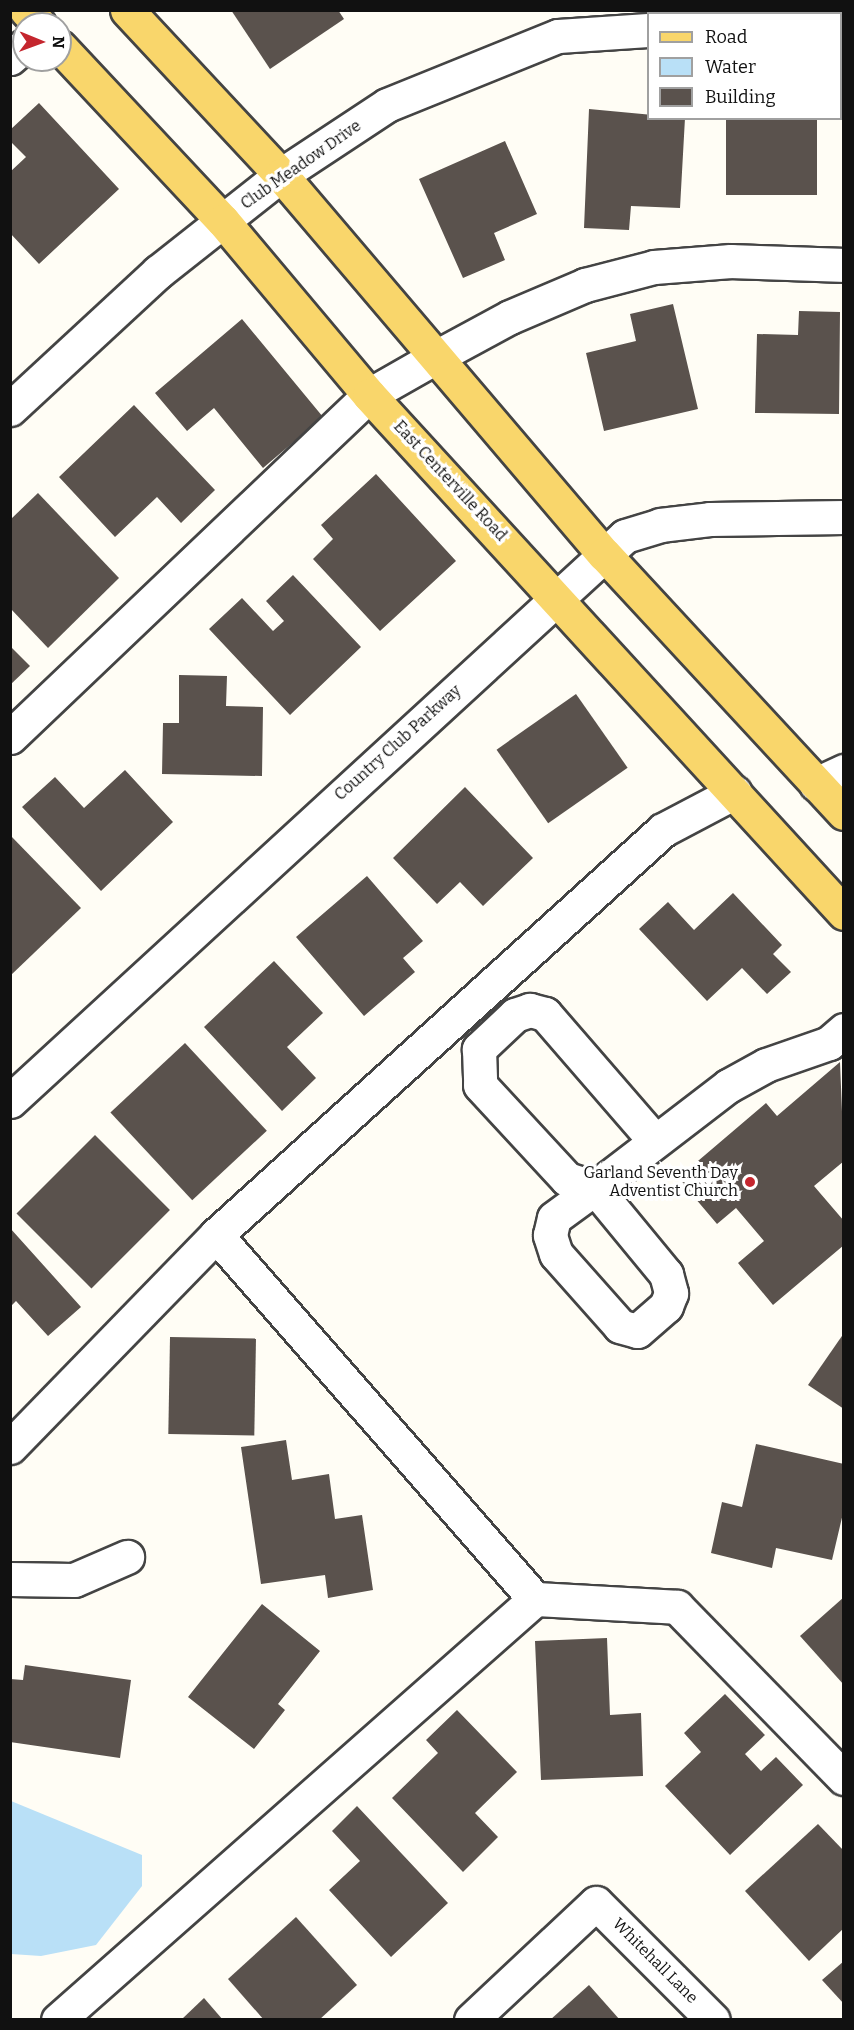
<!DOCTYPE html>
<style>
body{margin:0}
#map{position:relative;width:854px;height:2030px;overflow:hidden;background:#fffdf5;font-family:Bitter,serif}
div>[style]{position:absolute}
.water>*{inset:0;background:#b9e0f7}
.building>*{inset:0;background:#5a524d;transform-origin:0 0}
.roads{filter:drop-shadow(2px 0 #444) drop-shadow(-2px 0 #444) drop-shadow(0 2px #444) drop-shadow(0 -2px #444)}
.minor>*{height:33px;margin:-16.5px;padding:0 16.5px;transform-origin:16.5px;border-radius:16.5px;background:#fff}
.major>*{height:33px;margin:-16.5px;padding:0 16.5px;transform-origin:16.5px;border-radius:16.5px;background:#f9d66b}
.dots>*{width:16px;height:16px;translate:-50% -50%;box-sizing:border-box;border:3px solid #fff;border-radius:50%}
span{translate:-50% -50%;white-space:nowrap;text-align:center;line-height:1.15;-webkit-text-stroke:6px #fff;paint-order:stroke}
.street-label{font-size:16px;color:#111}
.poi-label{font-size:16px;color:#111}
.right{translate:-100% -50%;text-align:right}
.frame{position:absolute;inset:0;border:12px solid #111;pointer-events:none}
.legend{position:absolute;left:647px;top:12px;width:195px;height:108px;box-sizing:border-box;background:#fff;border:2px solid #a0a0a0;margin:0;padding:8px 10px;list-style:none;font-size:18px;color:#111}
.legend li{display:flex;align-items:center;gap:12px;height:30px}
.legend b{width:30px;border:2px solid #a0a0a0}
.north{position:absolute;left:12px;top:12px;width:60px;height:60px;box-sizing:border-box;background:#fff;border:2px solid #a0a0a0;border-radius:50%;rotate:91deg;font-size:16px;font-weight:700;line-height:24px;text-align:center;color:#111}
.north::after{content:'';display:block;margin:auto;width:21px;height:27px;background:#c4262e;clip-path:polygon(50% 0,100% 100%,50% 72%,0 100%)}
</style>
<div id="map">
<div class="water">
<i style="clip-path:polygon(11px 1801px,142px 1855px,142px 1886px,96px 1945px,41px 1956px,11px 1954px)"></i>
</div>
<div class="building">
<i style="clip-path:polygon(231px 10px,338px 10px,344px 19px,270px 69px)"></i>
<i style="clip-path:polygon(39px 103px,119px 189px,39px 264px,10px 233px,10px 172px,26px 157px,10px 141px,10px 130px)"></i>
<i style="clip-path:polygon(589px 109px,685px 118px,680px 208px,631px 206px,629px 230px,584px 228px)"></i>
<i style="left:726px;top:118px;width:91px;height:77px"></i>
<i style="clip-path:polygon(505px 141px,537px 214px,494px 233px,505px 260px,463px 278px,419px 179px)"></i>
<i style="clip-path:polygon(673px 304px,698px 409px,604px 431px,586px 353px,636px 341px,630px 314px)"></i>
<i style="clip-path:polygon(799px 311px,840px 312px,839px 414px,755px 413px,757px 334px,798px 335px)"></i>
<i style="clip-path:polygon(242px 319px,323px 417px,263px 468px,214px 408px,187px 431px,155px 393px)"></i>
<i style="clip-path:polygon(134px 405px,215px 490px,181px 523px,157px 497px,115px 537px,59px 477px)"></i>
<i style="clip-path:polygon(376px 474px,456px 561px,380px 631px,313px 559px,333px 539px,321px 525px)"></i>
<i style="clip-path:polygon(38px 493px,119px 578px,48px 648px,10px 608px,10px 520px)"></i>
<i style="clip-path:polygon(293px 575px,361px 647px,290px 715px,209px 629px,242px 598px,273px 631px,284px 621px,266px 601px)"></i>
<i style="clip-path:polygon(10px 646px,30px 666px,10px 685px)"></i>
<i style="clip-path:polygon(179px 675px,227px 676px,226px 706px,263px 707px,262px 776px,162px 774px,163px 723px,179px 723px)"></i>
<i style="left:576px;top:694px;width:90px;height:97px;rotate:55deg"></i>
<i style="clip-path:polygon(125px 770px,173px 822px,101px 891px,22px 807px,55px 777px,84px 808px)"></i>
<i style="clip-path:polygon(465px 787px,533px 858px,483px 906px,460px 882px,437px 904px,393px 858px)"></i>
<i style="clip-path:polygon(10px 835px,81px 908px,10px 976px)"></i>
<i style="clip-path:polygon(367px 876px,423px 941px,403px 958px,415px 972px,364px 1016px,296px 937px)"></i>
<i style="clip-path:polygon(733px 893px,782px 945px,773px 954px,791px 972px,767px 994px,742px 968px,707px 1001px,639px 929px,668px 902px,694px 930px)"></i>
<i style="clip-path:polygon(274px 961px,323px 1013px,287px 1047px,316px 1078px,282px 1111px,204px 1027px)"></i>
<i style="left:185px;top:1043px;width:120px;height:102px;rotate:47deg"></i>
<i style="clip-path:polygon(840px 1062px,844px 1161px,814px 1186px,844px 1221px,844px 1245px,773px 1305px,738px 1263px,764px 1241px,736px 1208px,717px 1224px,678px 1178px,766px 1103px,777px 1116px)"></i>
<i style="left:95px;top:1135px;width:106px;height:111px;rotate:45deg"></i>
<i style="clip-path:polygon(10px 1228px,81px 1307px,48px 1336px,16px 1301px,10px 1307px)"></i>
<i style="clip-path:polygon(844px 1333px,844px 1409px,808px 1385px)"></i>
<i style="left:170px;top:1337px;width:86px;height:97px;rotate:1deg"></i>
<i style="clip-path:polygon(286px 1440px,292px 1480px,329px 1474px,335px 1519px,362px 1515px,373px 1590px,328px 1598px,325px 1575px,261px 1584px,241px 1447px)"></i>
<i style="clip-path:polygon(756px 1444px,844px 1464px,844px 1509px,832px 1560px,776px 1548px,772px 1568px,711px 1553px,722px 1502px,742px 1507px)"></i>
<i style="clip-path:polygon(844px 1597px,844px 1685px,800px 1636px)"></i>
<i style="clip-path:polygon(262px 1604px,320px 1651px,278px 1704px,285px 1710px,254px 1749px,188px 1697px)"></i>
<i style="clip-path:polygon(607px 1638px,610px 1715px,641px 1713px,643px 1776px,541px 1780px,535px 1641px)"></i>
<i style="clip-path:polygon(25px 1665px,131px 1680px,120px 1758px,10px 1742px,10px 1679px,23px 1680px)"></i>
<i style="clip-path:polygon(725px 1694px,765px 1735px,745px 1754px,761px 1771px,776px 1757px,803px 1785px,730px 1855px,665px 1786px,701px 1752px,684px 1733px)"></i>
<i style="clip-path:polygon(457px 1710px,517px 1772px,475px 1813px,498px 1837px,463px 1872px,392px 1798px,438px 1753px,426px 1740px)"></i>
<i style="clip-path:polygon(357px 1806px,448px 1903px,391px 1957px,329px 1890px,360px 1861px,332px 1831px)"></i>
<i style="clip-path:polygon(818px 1824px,844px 1851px,844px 1928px,809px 1961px,745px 1891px)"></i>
<i style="clip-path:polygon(296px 1917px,357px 1985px,319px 2020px,264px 2020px,228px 1979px)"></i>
<i style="clip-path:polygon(844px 1961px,844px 2004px,822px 1980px)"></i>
<i style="clip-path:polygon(589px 1985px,620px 2020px,550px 2020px)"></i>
<i style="clip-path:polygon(204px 1998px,223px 2020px,181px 2020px)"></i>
</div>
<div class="roads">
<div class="minor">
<i style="left:840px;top:27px;width:4px"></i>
<i style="left:10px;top:58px;width:18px;rotate:-41deg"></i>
<i style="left:10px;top:409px;width:202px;rotate:-42.8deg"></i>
<i style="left:158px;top:272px;width:157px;rotate:-38.3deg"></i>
<i style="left:281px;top:175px;width:127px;rotate:-33.4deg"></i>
<i style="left:387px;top:105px;width:184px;rotate:-22deg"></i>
<i style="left:558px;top:36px;width:90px;rotate:-3.8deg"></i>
<i style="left:10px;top:737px;width:496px;rotate:-43.6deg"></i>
<i style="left:369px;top:395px;width:77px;rotate:-29.6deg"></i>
<i style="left:436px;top:357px;width:84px;rotate:-28.4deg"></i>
<i style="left:510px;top:317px;width:82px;rotate:-23.1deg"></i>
<i style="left:585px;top:285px;width:71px;rotate:-14.6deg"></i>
<i style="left:654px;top:267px;width:77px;rotate:-4.5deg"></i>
<i style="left:731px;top:261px;width:113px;rotate:2deg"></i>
<i style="left:816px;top:784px;width:31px;rotate:-25deg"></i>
<i style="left:10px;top:1101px;width:835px;rotate:-42.57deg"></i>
<i style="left:625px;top:536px;width:37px;rotate:-17deg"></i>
<i style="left:660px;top:525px;width:50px;rotate:-6.8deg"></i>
<i style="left:710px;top:519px;width:134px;rotate:-0.9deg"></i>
<i style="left:655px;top:1141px;width:168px;rotate:-130.9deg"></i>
<i style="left:545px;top:1014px;width:16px;rotate:-165deg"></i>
<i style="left:530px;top:1010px;width:16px;rotate:162deg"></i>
<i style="left:515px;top:1015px;width:50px;rotate:136.6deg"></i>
<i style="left:479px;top:1049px;width:36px;rotate:88deg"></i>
<i style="left:480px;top:1085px;width:128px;rotate:47.2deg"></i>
<i style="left:567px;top:1179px;width:29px;rotate:18deg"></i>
<i style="left:595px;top:1188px;width:112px;rotate:50.5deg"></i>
<i style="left:666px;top:1274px;width:20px;rotate:75deg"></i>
<i style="left:671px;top:1293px;width:14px;rotate:111deg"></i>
<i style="left:666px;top:1306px;width:38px;rotate:139deg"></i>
<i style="left:637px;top:1331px;width:18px;rotate:-164deg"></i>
<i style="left:620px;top:1326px;width:96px;rotate:-131.6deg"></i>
<i style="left:556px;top:1254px;width:20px;rotate:-108deg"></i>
<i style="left:550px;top:1235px;width:17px;rotate:-77deg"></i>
<i style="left:554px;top:1218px;width:51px;rotate:-36.2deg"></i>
<i style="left:595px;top:1188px;width:168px;rotate:-37.5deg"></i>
<i style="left:728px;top:1086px;width:43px;rotate:-28.9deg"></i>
<i style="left:766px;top:1065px;width:67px;rotate:-19.2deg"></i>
<i style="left:829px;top:1043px;width:20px;rotate:-41deg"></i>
<i style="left:216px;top:1235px;width:484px;rotate:48.8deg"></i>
<i style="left:10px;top:1447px;width:296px;rotate:-45.8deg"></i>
<i style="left:216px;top:1235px;width:603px;rotate:-42.18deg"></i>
<i style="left:663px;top:830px;width:81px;rotate:-27.8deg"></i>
<i style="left:10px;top:1579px;width:64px;rotate:0.9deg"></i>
<i style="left:74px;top:1580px;width:58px;rotate:-23.5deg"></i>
<i style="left:58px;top:2020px;width:636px;rotate:-41.43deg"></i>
<i style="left:535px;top:1599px;width:142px;rotate:3.2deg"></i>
<i style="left:677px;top:1607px;width:239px;rotate:45.7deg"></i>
<i style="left:471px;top:2020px;width:171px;rotate:-43.1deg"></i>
<i style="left:596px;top:1903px;width:165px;rotate:45deg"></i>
</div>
<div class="major">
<i style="left:26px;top:10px;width:19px;rotate:47deg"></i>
<i style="left:127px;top:10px;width:226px;rotate:47deg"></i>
<i style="left:281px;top:175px;width:498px;rotate:49.6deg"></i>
<i style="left:604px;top:554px;width:353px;rotate:47.2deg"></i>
<i style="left:60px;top:47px;width:238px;rotate:46.9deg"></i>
<i style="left:223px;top:221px;width:227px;rotate:50deg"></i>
<i style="left:369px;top:395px;width:703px;rotate:47.48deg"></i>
</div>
</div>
<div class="dots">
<i style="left:750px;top:1182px;background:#c4262e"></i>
</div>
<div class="street-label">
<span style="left:301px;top:165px;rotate:-35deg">Club Meadow Drive</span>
<span style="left:450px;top:481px;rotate:47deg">East Centerville Road</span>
<span style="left:398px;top:743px;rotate:-42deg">Country Club Parkway</span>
<span style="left:655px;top:1961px;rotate:45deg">Whitehall Lane</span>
</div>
<div class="poi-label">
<span class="right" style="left:738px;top:1182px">Garland Seventh Day<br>Adventist Church</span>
</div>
<div class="frame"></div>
<ul class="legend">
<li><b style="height:8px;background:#f9d66b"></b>Road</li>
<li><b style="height:16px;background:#b9e0f7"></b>Water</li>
<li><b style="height:16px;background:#5a524d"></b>Building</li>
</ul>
<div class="north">N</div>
</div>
